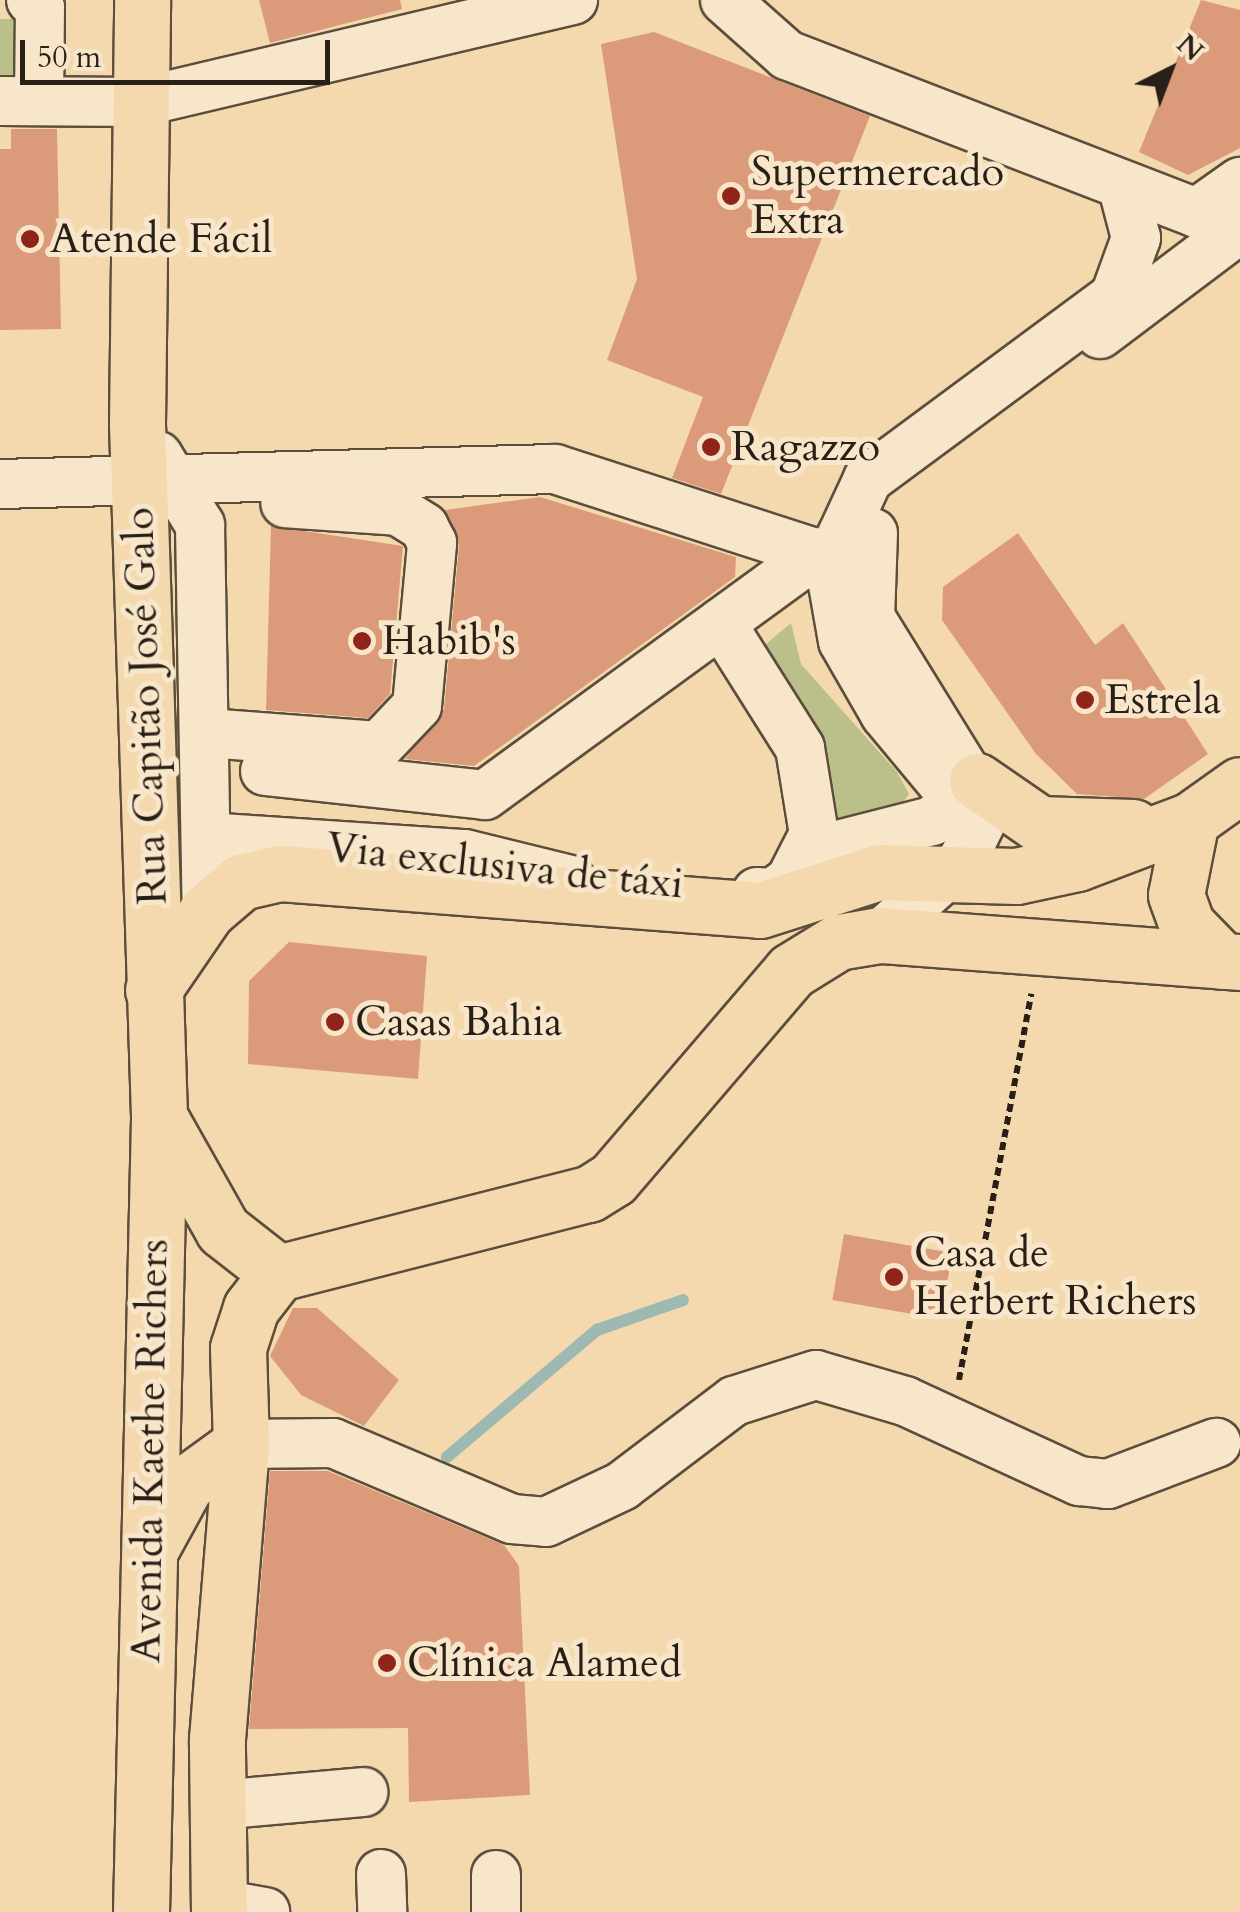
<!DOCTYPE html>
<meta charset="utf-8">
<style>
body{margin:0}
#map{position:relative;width:1240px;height:1912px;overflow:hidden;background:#f4d9ae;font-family:Cardo,serif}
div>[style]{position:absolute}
.green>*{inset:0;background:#bbbf8a;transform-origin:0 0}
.stream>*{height:12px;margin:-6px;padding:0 6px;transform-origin:6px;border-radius:6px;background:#9eb9b2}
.building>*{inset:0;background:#db9b7a;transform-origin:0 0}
.path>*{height:6px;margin-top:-3px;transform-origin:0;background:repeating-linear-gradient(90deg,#281f16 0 8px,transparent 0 13px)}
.roads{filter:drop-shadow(2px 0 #5b4e3c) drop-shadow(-2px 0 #5b4e3c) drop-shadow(0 2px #5b4e3c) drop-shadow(0 -2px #5b4e3c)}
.minor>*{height:48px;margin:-24px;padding:0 24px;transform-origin:24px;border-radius:24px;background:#f8e6ca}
.major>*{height:55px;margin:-27.5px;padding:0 27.5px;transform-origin:27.5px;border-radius:27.5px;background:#f4d9ae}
.dots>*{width:28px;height:28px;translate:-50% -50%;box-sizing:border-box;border:5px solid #f8e6ca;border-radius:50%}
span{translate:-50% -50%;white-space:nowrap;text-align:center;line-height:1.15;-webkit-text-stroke:10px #f8e6ca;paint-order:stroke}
.poi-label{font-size:42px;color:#281f16}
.left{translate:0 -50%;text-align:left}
.street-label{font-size:42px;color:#281f16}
.north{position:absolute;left:1120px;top:20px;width:100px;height:100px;-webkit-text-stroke:8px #f8e6ca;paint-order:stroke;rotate:42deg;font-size:28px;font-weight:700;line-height:40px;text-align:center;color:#281f16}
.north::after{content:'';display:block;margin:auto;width:35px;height:45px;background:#281f16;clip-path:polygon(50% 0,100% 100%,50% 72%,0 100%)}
.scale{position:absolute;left:20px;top:40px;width:310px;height:45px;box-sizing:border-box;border:5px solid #281f16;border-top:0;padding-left:12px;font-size:30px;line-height:35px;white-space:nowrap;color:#281f16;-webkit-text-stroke:8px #f8e6ca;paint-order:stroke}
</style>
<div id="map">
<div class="green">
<i style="left:0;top:19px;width:53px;height:107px"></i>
<i style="clip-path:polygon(791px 623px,801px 664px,897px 772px,909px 794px,898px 809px,828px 824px,759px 650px)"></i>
</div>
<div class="stream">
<i style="left:447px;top:1457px;width:197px;rotate:-40.3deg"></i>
<i style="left:597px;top:1330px;width:91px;rotate:-19.2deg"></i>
</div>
<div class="building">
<i style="clip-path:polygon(259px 0,400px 0,402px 9px,270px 43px)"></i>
<i style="clip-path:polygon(1201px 0,1240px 10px,1240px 148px,1188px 175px,1139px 152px)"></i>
<i style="clip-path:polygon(654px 32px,870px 116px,721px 494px,672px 478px,703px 397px,607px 360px,637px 279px,601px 44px)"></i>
<i style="clip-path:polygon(11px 129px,57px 129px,61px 329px,0 330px,0 149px,11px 149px)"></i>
<i style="clip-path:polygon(540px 497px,736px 557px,735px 577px,474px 766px,405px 759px,444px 709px,459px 546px,445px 510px)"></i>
<i style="clip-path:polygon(271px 526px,403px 546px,390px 694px,368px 718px,266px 710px)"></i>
<i style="clip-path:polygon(1018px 533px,1095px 645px,1123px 623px,1208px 754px,1144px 799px,1077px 794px,1036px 754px,942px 620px,943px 587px)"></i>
<i style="clip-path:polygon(289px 942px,427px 956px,418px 1079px,248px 1064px,249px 981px)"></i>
<i style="left:844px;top:1234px;width:110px;height:67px;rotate:10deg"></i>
<i style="clip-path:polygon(293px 1308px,317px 1308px,399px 1380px,364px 1426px,301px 1395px,270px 1356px)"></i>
<i style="clip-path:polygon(270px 1471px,328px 1471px,504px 1545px,519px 1566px,530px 1795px,409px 1802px,408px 1728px,249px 1729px)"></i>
</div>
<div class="path">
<i style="left:959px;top:1380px;width:393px;rotate:-79.4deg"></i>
</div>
<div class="roads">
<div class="minor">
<i style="left:31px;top:0;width:11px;rotate:38deg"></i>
<i style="left:40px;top:7px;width:94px;rotate:90.6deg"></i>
<i style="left:725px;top:0;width:83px;rotate:41.6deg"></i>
<i style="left:787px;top:55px;width:486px;rotate:21.1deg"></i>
<i style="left:0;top:101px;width:141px;rotate:0.4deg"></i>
<i style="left:141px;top:102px;width:444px;rotate:-13.3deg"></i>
<i style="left:1196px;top:213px;width:54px;rotate:-35.2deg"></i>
<i style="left:1100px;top:334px;width:173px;rotate:-37deg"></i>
<i style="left:158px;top:456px;width:81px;rotate:58.7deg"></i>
<i style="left:200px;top:525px;width:386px;rotate:89deg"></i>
<i style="left:0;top:484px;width:555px;rotate:-1.55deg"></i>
<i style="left:555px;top:469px;width:295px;rotate:17.9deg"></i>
<i style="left:873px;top:533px;width:84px;rotate:92deg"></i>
<i style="left:870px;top:617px;width:225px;rotate:58.3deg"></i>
<i style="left:988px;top:808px;width:59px;rotate:116.1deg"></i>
<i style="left:962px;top:861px;width:110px;rotate:137.9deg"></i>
<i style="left:721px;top:623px;width:148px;rotate:57.7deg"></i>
<i style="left:800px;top:748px;width:87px;rotate:80.8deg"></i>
<i style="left:814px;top:834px;width:51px;rotate:117.1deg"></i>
<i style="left:207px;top:733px;width:172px;rotate:4.3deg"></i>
<i style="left:379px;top:746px;width:55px;rotate:-46.5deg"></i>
<i style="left:417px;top:706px;width:164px;rotate:-84.7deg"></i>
<i style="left:432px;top:543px;width:18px;rotate:-117deg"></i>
<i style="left:424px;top:527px;width:31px;rotate:-148deg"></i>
<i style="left:398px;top:511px;width:113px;rotate:-176deg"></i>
<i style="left:265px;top:771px;width:221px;rotate:6.2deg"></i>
<i style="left:485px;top:795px;width:412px;rotate:-36.1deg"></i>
<i style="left:206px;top:837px;width:260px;rotate:3.8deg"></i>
<i style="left:465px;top:854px;width:109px;rotate:13.8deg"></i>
<i style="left:757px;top:892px;width:16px;rotate:4deg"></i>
<i style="left:773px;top:893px;width:81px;rotate:-36.4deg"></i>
<i style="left:838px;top:845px;width:97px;rotate:-14.3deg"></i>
<i style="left:932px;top:821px;width:22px;rotate:-39deg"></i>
<i style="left:949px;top:807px;width:17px;rotate:-93deg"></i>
<i style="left:948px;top:790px;width:99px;rotate:-129.7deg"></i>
<i style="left:885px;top:714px;width:84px;rotate:-119.9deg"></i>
<i style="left:843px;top:641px;width:58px;rotate:-100deg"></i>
<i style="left:833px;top:584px;width:50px;rotate:-79.6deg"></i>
<i style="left:842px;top:535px;width:62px;rotate:-65.1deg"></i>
<i style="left:868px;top:479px;width:307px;rotate:-36.5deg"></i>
<i style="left:1115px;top:296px;width:62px;rotate:-70.1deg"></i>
<i style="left:1136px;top:238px;width:52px;rotate:-104.6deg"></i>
<i style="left:241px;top:1444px;width:92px;rotate:-0.6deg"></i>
<i style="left:333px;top:1443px;width:194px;rotate:23deg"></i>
<i style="left:512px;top:1519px;width:34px;rotate:5deg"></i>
<i style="left:546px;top:1522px;width:84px;rotate:-25.3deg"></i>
<i style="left:622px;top:1486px;width:141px;rotate:-37.2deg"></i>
<i style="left:734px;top:1401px;width:86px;rotate:-17.6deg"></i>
<i style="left:816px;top:1375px;width:93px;rotate:16.3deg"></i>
<i style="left:905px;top:1401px;width:192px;rotate:24.7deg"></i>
<i style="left:1079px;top:1481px;width:29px;rotate:6deg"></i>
<i style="left:1108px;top:1484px;width:116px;rotate:-20.8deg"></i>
<i style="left:218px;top:1805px;width:146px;rotate:-5.1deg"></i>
<i style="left:381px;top:1874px;width:38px;rotate:88deg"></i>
<i style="left:496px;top:1875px;width:37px;rotate:90deg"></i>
<i style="left:219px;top:1904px;width:47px;rotate:9.9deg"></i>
</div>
<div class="major">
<i style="left:977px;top:781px;width:75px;rotate:34.7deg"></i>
<i style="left:1039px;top:824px;width:94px;rotate:1.8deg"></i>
<i style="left:1191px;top:820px;width:76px;rotate:101.3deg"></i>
<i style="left:1176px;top:895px;width:32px;rotate:70deg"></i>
<i style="left:1187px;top:925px;width:50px;rotate:45.8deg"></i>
<i style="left:153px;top:990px;width:96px;rotate:-55.6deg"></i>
<i style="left:207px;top:911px;width:45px;rotate:-40.5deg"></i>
<i style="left:241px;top:882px;width:40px;rotate:-13deg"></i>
<i style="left:280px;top:873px;width:481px;rotate:4.4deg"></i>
<i style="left:760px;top:910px;width:126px;rotate:-17.6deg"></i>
<i style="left:880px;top:872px;width:136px;rotate:1.7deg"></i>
<i style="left:1016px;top:876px;width:62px;rotate:-12deg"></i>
<i style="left:1077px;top:863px;width:122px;rotate:-20.7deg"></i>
<i style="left:1191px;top:820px;width:60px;rotate:-35.5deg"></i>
<i style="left:161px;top:1120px;width:126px;rotate:60.6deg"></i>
<i style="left:223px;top:1230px;width:70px;rotate:38deg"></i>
<i style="left:151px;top:1548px;width:73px;rotate:-61.3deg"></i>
<i style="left:186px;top:1484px;width:68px;rotate:-36deg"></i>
<i style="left:141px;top:1912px;width:796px;rotate:-88.7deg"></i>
<i style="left:159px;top:1116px;width:693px;rotate:-91.82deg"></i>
<i style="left:137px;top:423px;width:423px;rotate:-89.3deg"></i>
<i style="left:219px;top:1912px;width:173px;rotate:-90.7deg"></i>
<i style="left:217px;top:1739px;width:296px;rotate:-85.3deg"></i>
<i style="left:241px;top:1444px;width:96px;rotate:-91.8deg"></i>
<i style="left:238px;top:1348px;width:42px;rotate:-72deg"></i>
<i style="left:251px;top:1308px;width:44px;rotate:-52.4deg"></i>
<i style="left:278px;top:1273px;width:321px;rotate:-14.3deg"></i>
<i style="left:589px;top:1194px;width:28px;rotate:-32deg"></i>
<i style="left:613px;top:1179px;width:274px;rotate:-49.4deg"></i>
<i style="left:791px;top:971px;width:55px;rotate:-31.7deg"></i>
<i style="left:838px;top:942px;width:43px;rotate:-9.5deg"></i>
<i style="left:880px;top:935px;width:361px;rotate:4.3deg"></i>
</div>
</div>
<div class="dots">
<i style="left:731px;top:196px;background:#8f2418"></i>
<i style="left:30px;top:239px;background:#8f2418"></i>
<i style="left:711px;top:447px;background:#8f2418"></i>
<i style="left:362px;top:641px;background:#8f2418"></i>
<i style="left:1085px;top:700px;background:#8f2418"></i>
<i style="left:335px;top:1022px;background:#8f2418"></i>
<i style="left:894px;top:1277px;background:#8f2418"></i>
<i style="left:387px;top:1663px;background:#8f2418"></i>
</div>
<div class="poi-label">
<span class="left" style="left:751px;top:196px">Supermercado<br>Extra</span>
<span class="left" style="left:50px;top:239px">Atende Fácil</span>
<span class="left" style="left:731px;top:447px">Ragazzo</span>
<span class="left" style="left:382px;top:641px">Habib's</span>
<span class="left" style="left:1105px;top:700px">Estrela</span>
<span class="left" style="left:355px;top:1022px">Casas Bahia</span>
<span class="left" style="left:914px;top:1277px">Casa de<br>Herbert Richers</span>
<span class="left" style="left:407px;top:1663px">Clínica Alamed</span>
</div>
<div class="street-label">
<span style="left:146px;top:706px;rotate:-92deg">Rua Capitão José Galo</span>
<span style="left:505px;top:866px;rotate:6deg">Via exclusiva de táxi</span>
<span style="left:150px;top:1451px;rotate:-89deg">Avenida Kaethe Richers</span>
</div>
<div class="north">N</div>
<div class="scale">50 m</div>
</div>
